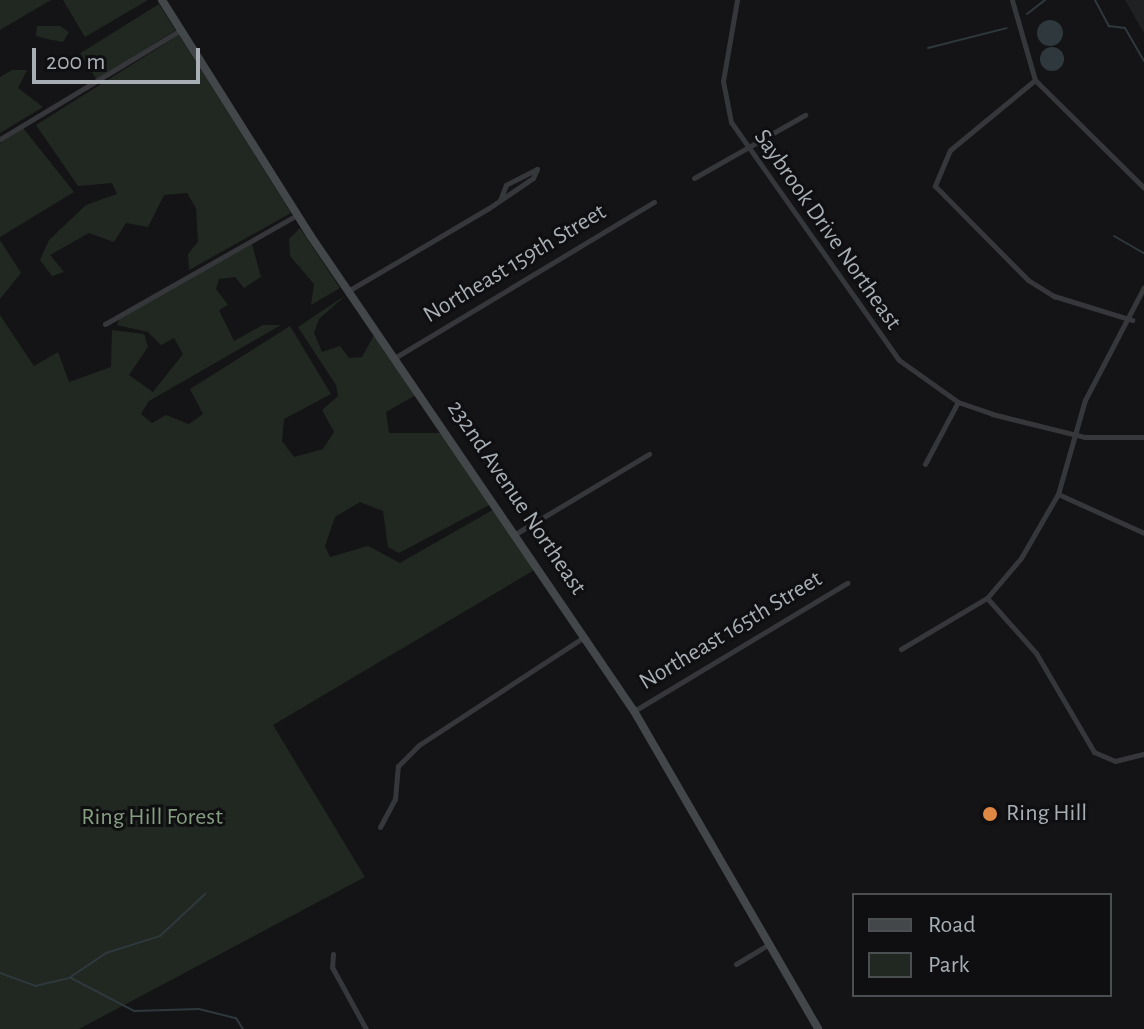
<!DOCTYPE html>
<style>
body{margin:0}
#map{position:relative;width:1144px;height:1029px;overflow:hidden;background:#141416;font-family:"Alegreya Sans",sans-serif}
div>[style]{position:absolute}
.built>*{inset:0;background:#202123}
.green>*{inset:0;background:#212821;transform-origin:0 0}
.water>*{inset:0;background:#2f393d}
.round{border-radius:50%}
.stream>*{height:2px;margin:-1px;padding:0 1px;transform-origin:1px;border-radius:1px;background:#2f393d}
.street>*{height:5px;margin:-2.5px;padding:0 2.5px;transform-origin:2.5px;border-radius:2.5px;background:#36373a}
.secondary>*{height:8px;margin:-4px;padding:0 4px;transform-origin:4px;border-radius:4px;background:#44474a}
.dots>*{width:22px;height:22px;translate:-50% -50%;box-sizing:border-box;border:4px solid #0f0f11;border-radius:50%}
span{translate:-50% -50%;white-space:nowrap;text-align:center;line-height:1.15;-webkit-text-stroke:6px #0f0f11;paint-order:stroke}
.street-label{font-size:24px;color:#a7aeb4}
.poi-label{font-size:24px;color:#a7aeb4}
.left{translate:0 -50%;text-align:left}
.park-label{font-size:24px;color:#859e80}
.legend{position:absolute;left:852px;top:893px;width:260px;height:104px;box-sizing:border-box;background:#0f0f11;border:2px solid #4c4f52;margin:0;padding:10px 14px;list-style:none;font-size:24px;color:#a7aeb4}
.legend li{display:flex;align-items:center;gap:16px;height:40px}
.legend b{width:40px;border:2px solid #4c4f52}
.scale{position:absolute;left:32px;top:48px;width:168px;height:36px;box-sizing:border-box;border:4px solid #a7aeb4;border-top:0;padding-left:10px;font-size:24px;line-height:28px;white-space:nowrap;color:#a7aeb4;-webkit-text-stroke:6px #0f0f11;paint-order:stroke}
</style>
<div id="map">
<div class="built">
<i style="clip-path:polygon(1125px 0,1144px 0,1144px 33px)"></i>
</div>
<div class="green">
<i style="clip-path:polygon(0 0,51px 0,0 30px)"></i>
<i style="clip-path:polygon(63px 0,148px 0,85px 37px)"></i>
<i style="left:159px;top:4px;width:31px;height:93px;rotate:58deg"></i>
<i style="clip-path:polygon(37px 26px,60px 26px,69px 32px,63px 42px,47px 39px,36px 36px)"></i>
<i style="clip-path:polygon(179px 35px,291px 213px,189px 270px,188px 254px,198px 242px,196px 208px,187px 193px,164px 195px,148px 227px,126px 223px,114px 242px,89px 233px,50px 255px,64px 272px,52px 276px,40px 260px,49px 240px,86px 205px,117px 194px,112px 183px,78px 186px,36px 125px)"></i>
<i style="clip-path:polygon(12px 70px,27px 70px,18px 88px,43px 107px,0 133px,0 77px)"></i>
<i style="clip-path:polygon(23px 128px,74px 192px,0 237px,0 143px)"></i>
<i style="clip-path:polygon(300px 228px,340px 288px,311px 305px,314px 284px,290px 256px,289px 239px)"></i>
<i style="clip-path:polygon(0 240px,21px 273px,0 299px)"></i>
<i style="clip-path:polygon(252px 244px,261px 277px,244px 288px,235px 277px,219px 279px,216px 289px,228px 305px,219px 310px,234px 341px,263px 325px,281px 325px,149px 401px,141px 414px,152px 423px,166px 415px,189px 424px,203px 414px,190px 389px,290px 326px,331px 394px,284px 419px,282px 441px,294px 457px,323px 449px,334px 432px,322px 410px,338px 396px,336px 385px,298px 327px,346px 295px,319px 319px,314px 333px,322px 352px,340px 346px,349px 358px,362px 357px,374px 335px,416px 395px,386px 412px,389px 433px,443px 433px,493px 503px,399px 553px,388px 547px,383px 511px,360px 502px,335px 517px,325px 546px,330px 557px,368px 546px,400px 563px,496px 508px,536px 569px,273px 725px,365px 877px,79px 1029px,0 1029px,0 315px,34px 366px,58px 352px,69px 382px,111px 367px,112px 330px,144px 334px,148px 347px,129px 375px,153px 392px,183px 354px,174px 338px,161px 345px,148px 332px,117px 325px,120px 318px)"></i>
</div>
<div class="water">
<i class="round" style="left:1037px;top:20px;width:26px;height:26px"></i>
<i class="round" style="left:1040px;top:47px;width:24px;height:24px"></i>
</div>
<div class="stream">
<i style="left:1095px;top:0;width:30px;rotate:62deg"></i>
<i style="left:1109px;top:26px;width:16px;rotate:7deg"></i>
<i style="left:1125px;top:28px;width:38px;rotate:60deg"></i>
<i style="left:1027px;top:14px;width:23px;rotate:-38deg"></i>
<i style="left:928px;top:48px;width:81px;rotate:-14.2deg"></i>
<i style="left:1114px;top:236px;width:34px;rotate:30deg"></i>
<i style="left:0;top:973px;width:37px;rotate:20deg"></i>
<i style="left:35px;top:986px;width:35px;rotate:-13deg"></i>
<i style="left:69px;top:978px;width:45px;rotate:-34deg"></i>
<i style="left:106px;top:953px;width:57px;rotate:-17.5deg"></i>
<i style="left:160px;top:936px;width:62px;rotate:-43deg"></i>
<i style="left:71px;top:978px;width:71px;rotate:27.6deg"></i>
<i style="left:134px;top:1011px;width:65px;rotate:-1.8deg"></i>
<i style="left:199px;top:1009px;width:38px;rotate:14deg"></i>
<i style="left:236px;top:1018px;width:13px;rotate:58deg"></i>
</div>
<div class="street">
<i style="left:737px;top:0;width:82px;rotate:99.8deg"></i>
<i style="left:723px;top:81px;width:42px;rotate:79deg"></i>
<i style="left:731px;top:122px;width:291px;rotate:54.8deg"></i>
<i style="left:899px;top:360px;width:72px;rotate:35.4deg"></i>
<i style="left:958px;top:402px;width:36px;rotate:19deg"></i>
<i style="left:992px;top:414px;width:96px;rotate:13.9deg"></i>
<i style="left:1085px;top:437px;width:59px"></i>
<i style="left:1012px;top:0;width:83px;rotate:74deg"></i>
<i style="left:1035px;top:80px;width:153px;rotate:44.7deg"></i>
<i style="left:1035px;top:80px;width:110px;rotate:140.5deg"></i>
<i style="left:950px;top:150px;width:39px;rotate:113deg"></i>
<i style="left:935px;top:186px;width:132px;rotate:45.3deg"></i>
<i style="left:1028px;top:280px;width:31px;rotate:32deg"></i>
<i style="left:1054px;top:296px;width:82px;rotate:17.1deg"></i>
<i style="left:0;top:139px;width:211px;rotate:-31.1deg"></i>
<i style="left:694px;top:178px;width:128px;rotate:-29.6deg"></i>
<i style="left:348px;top:291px;width:164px;rotate:-30.5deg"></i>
<i style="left:489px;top:208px;width:53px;rotate:-34.3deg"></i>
<i style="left:533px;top:178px;width:10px;rotate:-66deg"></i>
<i style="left:537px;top:169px;width:35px;rotate:153deg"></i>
<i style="left:506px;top:185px;width:16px;rotate:112deg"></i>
<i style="left:105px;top:324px;width:221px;rotate:-29.6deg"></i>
<i style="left:396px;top:357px;width:301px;rotate:-31deg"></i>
<i style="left:925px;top:464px;width:70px;rotate:-62deg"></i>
<i style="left:1058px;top:494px;width:94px;rotate:24.4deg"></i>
<i style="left:517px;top:533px;width:154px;rotate:-30.9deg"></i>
<i style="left:987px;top:598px;width:74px;rotate:48.3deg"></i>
<i style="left:1036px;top:653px;width:115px;rotate:59.6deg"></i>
<i style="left:1094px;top:752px;width:23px;rotate:23deg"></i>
<i style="left:1115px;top:761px;width:30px;rotate:-14deg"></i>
<i style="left:901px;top:649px;width:100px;rotate:-30.7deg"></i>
<i style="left:987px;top:598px;width:52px;rotate:-49.6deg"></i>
<i style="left:1021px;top:558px;width:74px;rotate:-60deg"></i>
<i style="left:1058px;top:494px;width:98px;rotate:-74deg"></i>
<i style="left:1085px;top:400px;width:127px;rotate:-62.4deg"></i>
<i style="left:634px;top:711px;width:249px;rotate:-31deg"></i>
<i style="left:380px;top:827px;width:32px;rotate:-62deg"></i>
<i style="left:395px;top:799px;width:33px;rotate:-85deg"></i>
<i style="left:398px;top:766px;width:30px;rotate:-45deg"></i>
<i style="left:419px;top:745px;width:197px;rotate:-33.2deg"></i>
<i style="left:333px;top:954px;width:13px;rotate:94deg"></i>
<i style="left:332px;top:967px;width:71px;rotate:61.3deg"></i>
<i style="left:736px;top:964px;width:39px;rotate:-31deg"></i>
</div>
<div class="secondary">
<i style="left:162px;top:0;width:278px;rotate:57.8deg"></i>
<i style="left:310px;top:235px;width:576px;rotate:55.76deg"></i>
<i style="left:634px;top:711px;width:367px;rotate:59.9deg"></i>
</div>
<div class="dots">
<i style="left:990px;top:814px;background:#df8843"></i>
</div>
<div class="street-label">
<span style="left:827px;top:230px;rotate:55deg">Saybrook Drive Northeast</span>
<span style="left:515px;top:264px;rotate:-31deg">Northeast 159th Street</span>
<span style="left:516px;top:498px;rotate:56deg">232nd Avenue Northeast</span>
<span style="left:731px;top:631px;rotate:-31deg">Northeast 165th Street</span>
</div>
<div class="poi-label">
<span class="left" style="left:1006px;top:814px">Ring Hill</span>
</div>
<div class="park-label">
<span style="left:152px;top:818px">Ring Hill Forest</span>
</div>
<ul class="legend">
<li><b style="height:10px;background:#44474a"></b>Road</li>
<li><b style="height:22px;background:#212821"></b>Park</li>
</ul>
<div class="scale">200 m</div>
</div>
